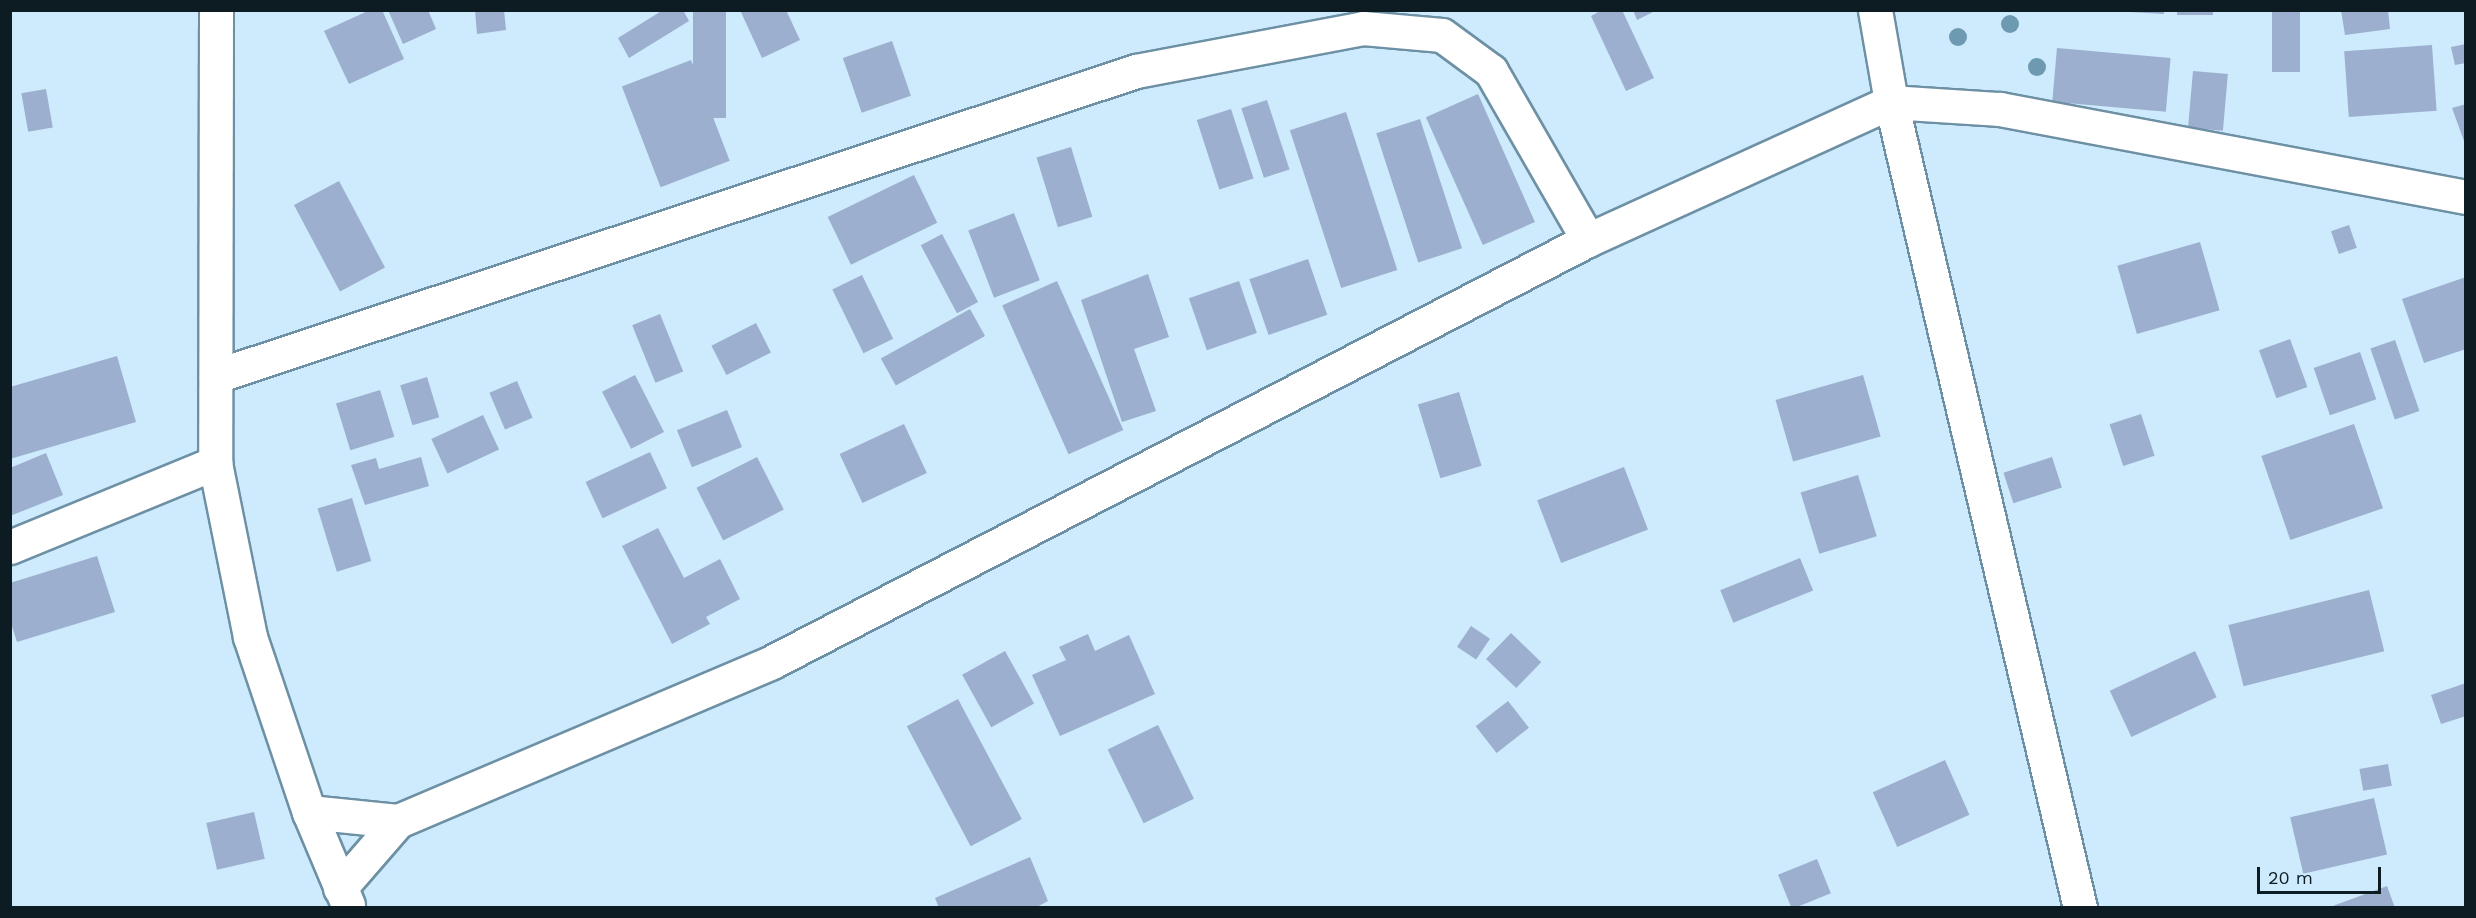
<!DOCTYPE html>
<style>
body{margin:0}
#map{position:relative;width:2476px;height:918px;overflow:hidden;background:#cdebfc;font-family:"Work Sans",sans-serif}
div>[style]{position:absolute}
.building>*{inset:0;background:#9cafce;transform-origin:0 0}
.roads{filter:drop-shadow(2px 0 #6d90a4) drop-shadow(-2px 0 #6d90a4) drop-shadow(0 2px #6d90a4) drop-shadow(0 -2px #6d90a4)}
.street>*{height:33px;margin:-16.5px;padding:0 16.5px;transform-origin:16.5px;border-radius:16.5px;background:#fff}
.trees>*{width:18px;height:18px;margin:-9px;border-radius:50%;background:#6e9ab1}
span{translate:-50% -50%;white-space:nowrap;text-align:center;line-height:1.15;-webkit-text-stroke:5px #cdebfc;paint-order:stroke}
.frame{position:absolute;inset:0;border:12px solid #0d1b23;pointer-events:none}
.scale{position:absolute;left:2257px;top:867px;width:124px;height:27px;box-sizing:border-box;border:3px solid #0d1b23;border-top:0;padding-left:8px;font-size:18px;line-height:21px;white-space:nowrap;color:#0d1b23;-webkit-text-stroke:4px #cdebfc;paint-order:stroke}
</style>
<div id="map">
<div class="building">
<i style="clip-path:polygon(370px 10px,382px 10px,404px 59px,349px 84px,324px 31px)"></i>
<i style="clip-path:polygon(388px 10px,428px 10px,436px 29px,403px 44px)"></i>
<i style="clip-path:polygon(475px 10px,504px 10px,506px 30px,477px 34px)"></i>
<i style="clip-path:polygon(663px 10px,683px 10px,689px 21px,629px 58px,618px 38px)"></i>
<i style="left:693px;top:10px;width:33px;height:108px"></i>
<i style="clip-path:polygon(740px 10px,786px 10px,800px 40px,762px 58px)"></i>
<i style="clip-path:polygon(1602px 10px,1622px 10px,1654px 78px,1626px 91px,1591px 16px)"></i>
<i style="clip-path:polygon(1633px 10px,1657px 10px,1637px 20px)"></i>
<i style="clip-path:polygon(2129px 10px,2164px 10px,2164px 14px,2129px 12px)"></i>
<i style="left:2177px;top:10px;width:36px;height:5px"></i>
<i style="left:2272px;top:10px;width:28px;height:62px"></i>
<i style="clip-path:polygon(2341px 10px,2388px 10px,2390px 29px,2345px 35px)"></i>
<i style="left:892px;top:41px;width:58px;height:52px;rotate:71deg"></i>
<i style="clip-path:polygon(2466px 44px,2466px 63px,2455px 65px,2451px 47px)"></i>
<i style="left:2432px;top:45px;width:66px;height:88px;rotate:86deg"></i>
<i style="left:2057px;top:48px;width:114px;height:54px;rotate:5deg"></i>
<i style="left:691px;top:60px;width:108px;height:74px;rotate:69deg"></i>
<i style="left:2193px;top:71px;width:35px;height:57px;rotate:5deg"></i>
<i style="left:46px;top:89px;width:39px;height:25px;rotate:80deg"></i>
<i style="left:1478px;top:94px;width:140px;height:57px;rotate:66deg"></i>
<i style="left:1267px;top:100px;width:73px;height:27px;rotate:72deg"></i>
<i style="clip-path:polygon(2466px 104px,2466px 141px,2464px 141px,2452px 108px)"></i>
<i style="left:1231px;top:109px;width:73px;height:36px;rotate:72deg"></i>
<i style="left:1346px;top:112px;width:166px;height:59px;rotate:72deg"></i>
<i style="left:1420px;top:119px;width:136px;height:46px;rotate:72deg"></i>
<i style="left:1071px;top:147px;width:73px;height:36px;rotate:73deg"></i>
<i style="left:914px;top:175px;width:53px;height:96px;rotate:64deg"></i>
<i style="left:339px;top:181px;width:98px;height:51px;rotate:62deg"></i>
<i style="left:1014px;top:213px;width:72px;height:49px;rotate:69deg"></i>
<i style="left:2349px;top:225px;width:24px;height:19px;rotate:71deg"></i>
<i style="left:942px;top:234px;width:77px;height:24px;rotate:62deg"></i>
<i style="left:2200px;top:242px;width:71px;height:86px;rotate:74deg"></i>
<i style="left:1308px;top:259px;width:59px;height:62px;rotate:71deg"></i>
<i style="clip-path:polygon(1148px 274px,1169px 337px,1134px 349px,1156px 411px,1122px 422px,1081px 300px)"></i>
<i style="left:862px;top:275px;width:71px;height:33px;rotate:64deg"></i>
<i style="clip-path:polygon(2466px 277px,2466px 349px,2424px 363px,2402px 299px)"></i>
<i style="left:1057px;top:281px;width:163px;height:60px;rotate:66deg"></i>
<i style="left:1239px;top:281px;width:55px;height:53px;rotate:71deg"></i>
<i style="left:970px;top:309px;width:31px;height:102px;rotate:61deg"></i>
<i style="left:660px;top:314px;width:62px;height:30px;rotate:68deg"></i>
<i style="left:756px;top:323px;width:33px;height:50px;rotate:63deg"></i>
<i style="left:2290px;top:339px;width:51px;height:33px;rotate:70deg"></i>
<i style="left:2395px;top:340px;width:75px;height:26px;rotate:71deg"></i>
<i style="left:2360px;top:352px;width:50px;height:49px;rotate:71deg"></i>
<i style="clip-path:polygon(117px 356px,136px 422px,10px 459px,10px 387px)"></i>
<i style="left:635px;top:375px;width:64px;height:37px;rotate:63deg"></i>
<i style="left:1863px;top:375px;width:64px;height:91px;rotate:74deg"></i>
<i style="left:427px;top:377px;width:42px;height:28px;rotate:73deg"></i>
<i style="left:517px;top:381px;width:40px;height:30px;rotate:67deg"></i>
<i style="left:380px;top:390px;width:49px;height:46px;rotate:73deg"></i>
<i style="left:1459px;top:392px;width:77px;height:43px;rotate:73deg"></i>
<i style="left:727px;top:410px;width:40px;height:54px;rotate:68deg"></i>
<i style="left:2141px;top:414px;width:44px;height:33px;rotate:72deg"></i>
<i style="left:483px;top:415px;width:38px;height:57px;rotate:65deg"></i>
<i style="left:904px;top:424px;width:54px;height:71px;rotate:65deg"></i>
<i style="left:2354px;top:424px;width:89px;height:98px;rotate:71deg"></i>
<i style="left:650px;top:452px;width:40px;height:71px;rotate:65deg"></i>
<i style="clip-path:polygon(46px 453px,63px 495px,10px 516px,10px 468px)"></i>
<i style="clip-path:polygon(421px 457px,429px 486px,365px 505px,351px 465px,376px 458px,379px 469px)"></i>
<i style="left:757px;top:457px;width:59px;height:68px;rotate:63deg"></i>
<i style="left:2052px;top:457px;width:32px;height:51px;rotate:72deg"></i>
<i style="left:1624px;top:467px;width:67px;height:93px;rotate:69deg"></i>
<i style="left:1858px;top:475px;width:64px;height:60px;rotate:73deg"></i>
<i style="left:352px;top:498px;width:66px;height:36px;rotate:73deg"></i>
<i style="clip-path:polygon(658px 528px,684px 578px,720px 559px,740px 599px,706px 617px,710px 624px,672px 644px,622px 546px)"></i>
<i style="clip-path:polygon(97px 556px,115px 612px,17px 642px,10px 620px,10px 583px)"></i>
<i style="left:1800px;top:558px;width:35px;height:86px;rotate:68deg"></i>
<i style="left:2369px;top:590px;width:63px;height:145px;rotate:76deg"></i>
<i style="left:1471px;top:626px;width:23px;height:25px;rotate:34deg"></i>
<i style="left:1511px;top:633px;width:42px;height:36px;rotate:44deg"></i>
<i style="clip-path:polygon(1088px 634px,1095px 651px,1129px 635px,1155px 694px,1060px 736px,1032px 675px,1066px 660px,1059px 647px)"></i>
<i style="left:1005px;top:651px;width:60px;height:49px;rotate:61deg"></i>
<i style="left:2195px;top:651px;width:51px;height:94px;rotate:65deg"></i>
<i style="clip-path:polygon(2466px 683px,2466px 716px,2441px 724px,2431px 695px)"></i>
<i style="left:958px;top:699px;width:136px;height:58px;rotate:62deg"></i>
<i style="left:1508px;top:701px;width:34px;height:41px;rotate:52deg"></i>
<i style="left:1158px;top:725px;width:82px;height:56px;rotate:64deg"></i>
<i style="left:1945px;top:760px;width:60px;height:79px;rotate:66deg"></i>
<i style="left:2388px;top:764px;width:22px;height:29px;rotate:80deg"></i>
<i style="left:2374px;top:798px;width:58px;height:86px;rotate:77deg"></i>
<i style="left:254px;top:812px;width:48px;height:49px;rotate:77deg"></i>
<i style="clip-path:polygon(1030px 857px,1048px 901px,1035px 908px,939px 908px,935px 898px)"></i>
<i style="left:1817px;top:859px;width:37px;height:42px;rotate:68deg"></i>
<i style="clip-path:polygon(2387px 886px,2395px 908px,2330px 908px,2330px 907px)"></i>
</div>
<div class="roads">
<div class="street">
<i style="left:216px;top:10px;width:453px;rotate:90.1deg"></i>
<i style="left:215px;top:463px;width:177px;rotate:78.6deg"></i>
<i style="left:250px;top:637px;width:185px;rotate:71.4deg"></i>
<i style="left:309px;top:812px;width:101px;rotate:67.2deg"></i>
<i style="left:1875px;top:10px;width:93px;rotate:80.1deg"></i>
<i style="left:1891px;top:102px;width:828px;rotate:76.8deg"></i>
<i style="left:216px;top:376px;width:969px;rotate:-18.34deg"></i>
<i style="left:1136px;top:71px;width:231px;rotate:-10.7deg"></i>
<i style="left:1363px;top:28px;width:79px;rotate:5.1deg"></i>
<i style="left:1442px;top:35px;width:61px;rotate:36.3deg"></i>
<i style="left:1491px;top:71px;width:195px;rotate:60.1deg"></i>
<i style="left:10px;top:547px;width:222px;rotate:-22.3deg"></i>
<i style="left:309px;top:812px;width:89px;rotate:5.8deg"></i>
<i style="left:340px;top:888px;width:89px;rotate:-49.1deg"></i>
<i style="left:398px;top:821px;width:406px;rotate:-23deg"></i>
<i style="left:772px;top:662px;width:919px;rotate:-27.35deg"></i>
<i style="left:1588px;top:240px;width:333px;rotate:-24.5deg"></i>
<i style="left:1891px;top:102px;width:109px;rotate:3.7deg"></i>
<i style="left:2000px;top:109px;width:474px;rotate:10.7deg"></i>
</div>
</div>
<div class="trees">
<i style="left:2010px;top:24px"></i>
<i style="left:1958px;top:37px"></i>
<i style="left:2037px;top:67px"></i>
</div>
<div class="frame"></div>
<div class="scale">20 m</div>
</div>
